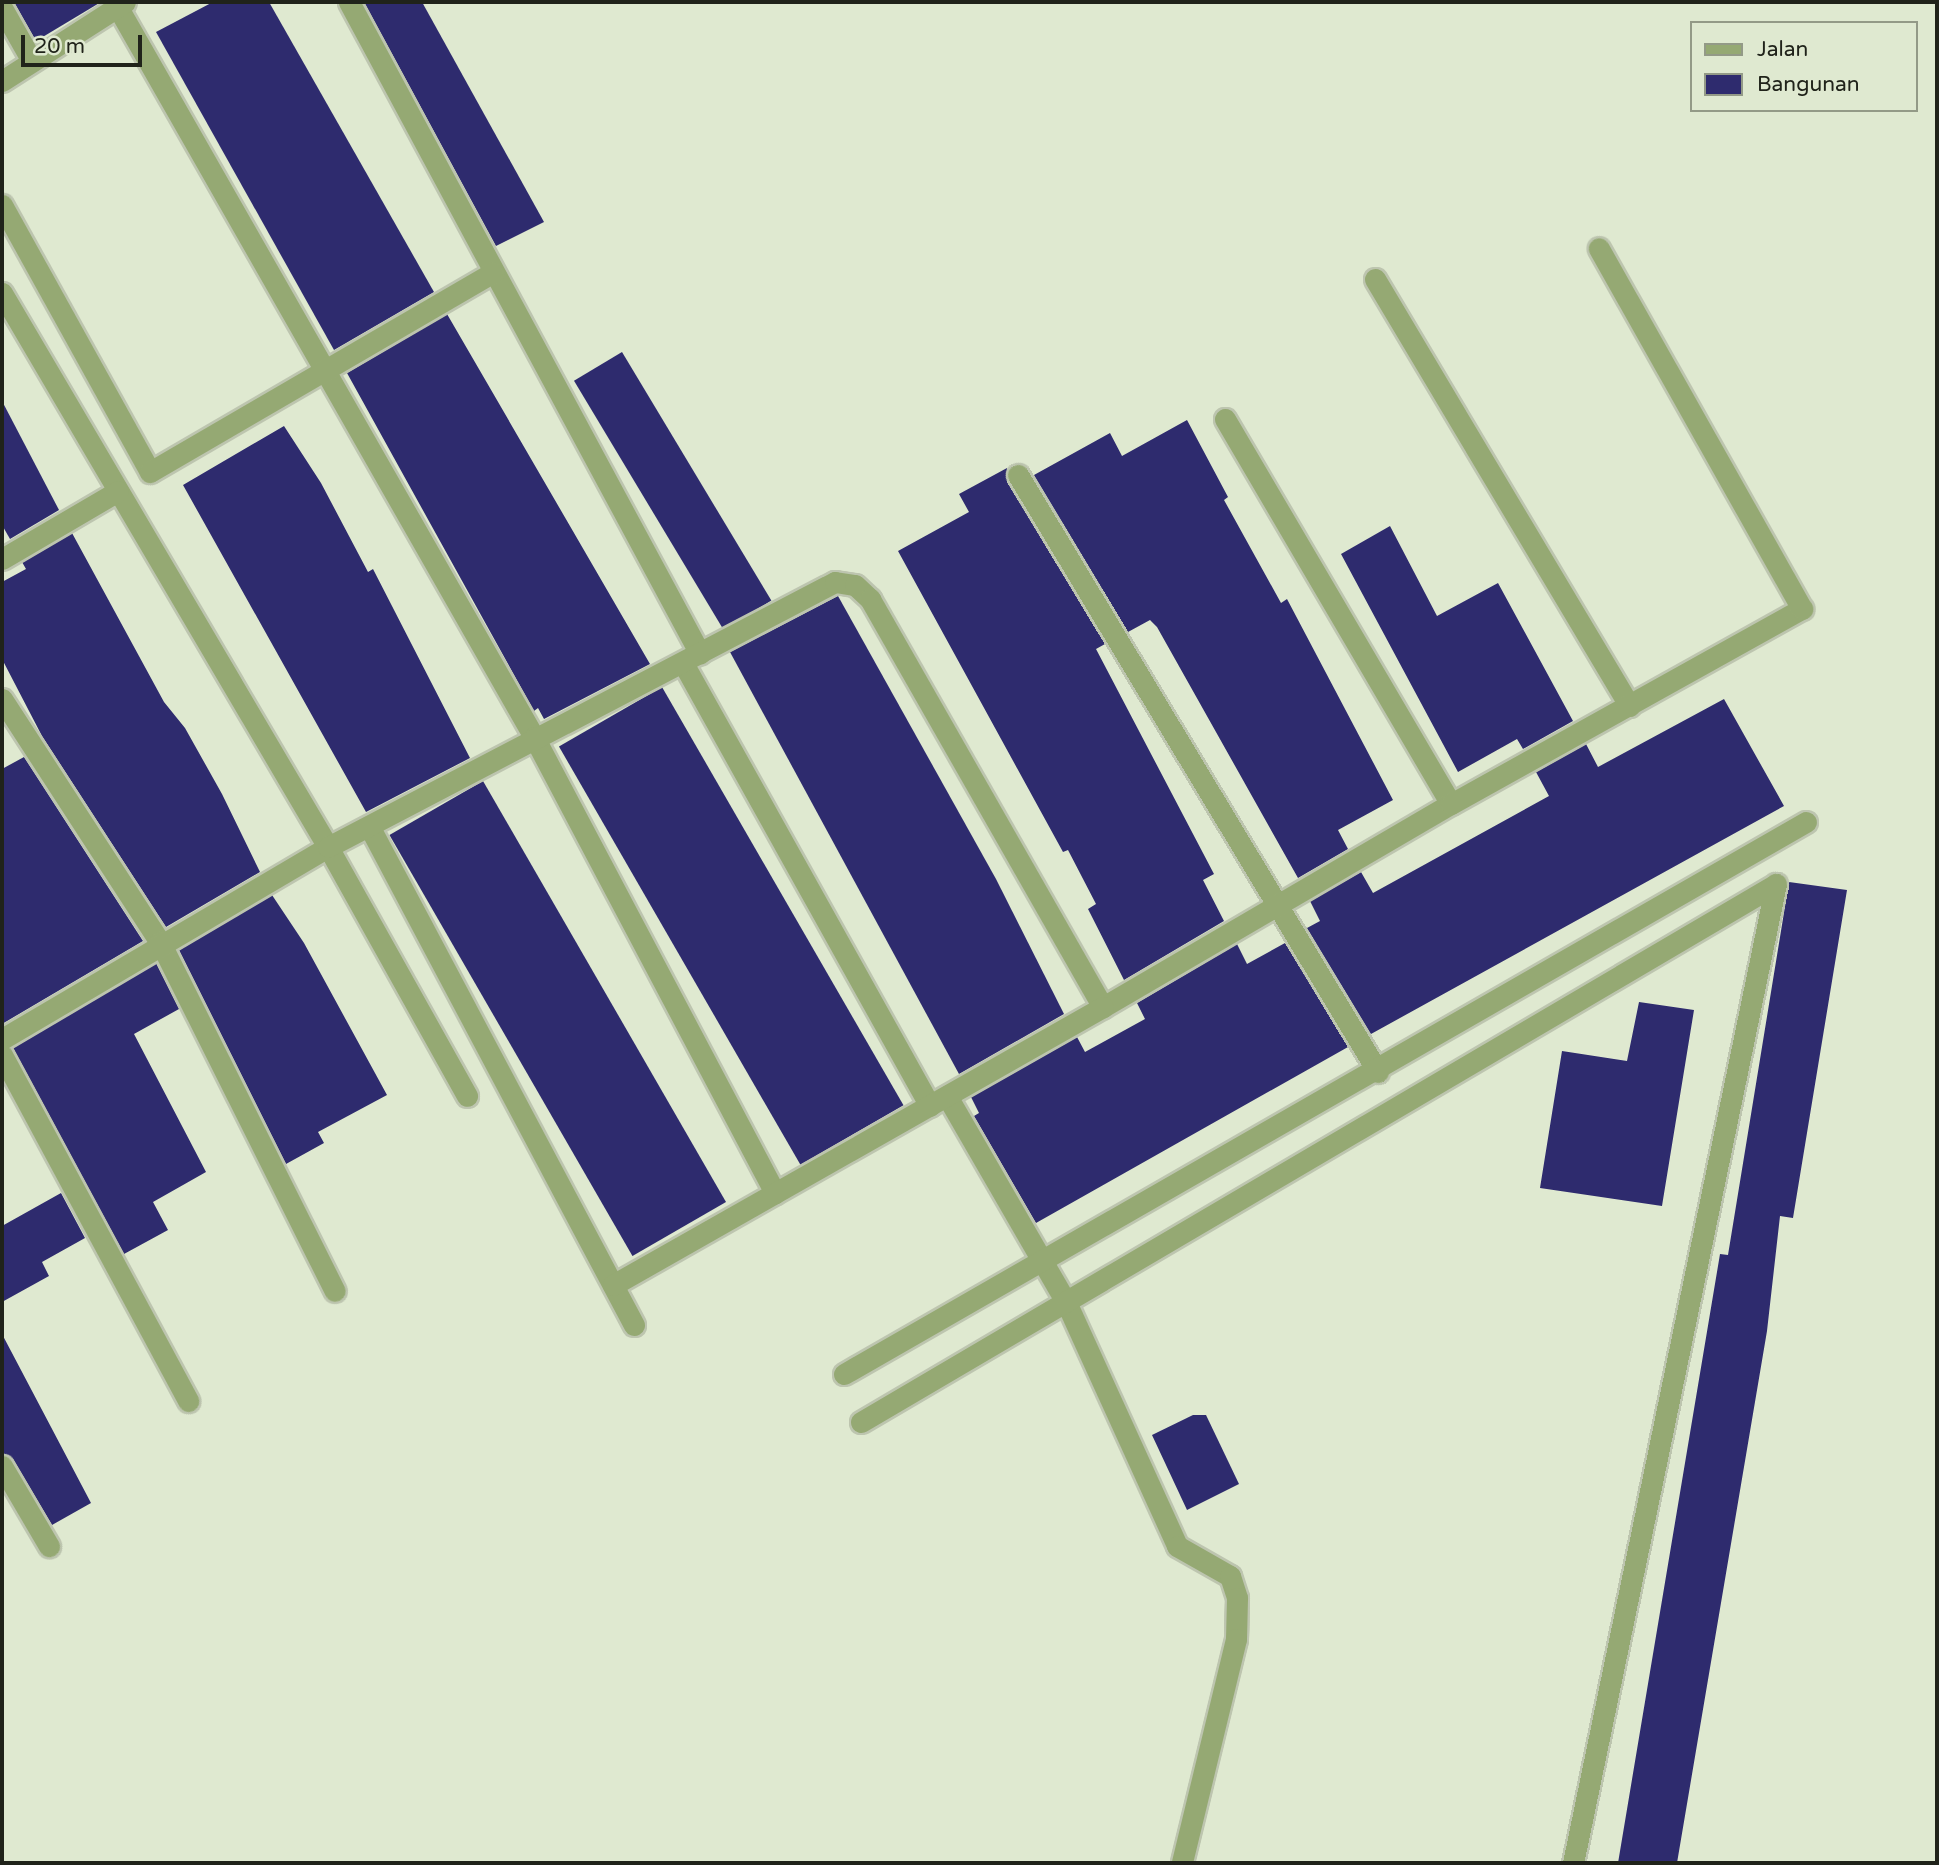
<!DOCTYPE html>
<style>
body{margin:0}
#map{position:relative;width:1939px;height:1865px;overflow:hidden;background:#dfe9d0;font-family:"Varela Round",sans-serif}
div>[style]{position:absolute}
.building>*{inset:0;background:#2e2b6e;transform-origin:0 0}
.roads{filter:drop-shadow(2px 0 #bdc5af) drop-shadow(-2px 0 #bdc5af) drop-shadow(0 2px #bdc5af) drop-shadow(0 -2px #bdc5af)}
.street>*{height:21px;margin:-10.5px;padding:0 10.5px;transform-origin:10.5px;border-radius:10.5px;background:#95a973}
span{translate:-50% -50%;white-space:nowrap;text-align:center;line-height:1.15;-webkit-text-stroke:7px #dfe9d0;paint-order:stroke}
.frame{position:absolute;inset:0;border:4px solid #20231a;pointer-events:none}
.legend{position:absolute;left:1690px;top:21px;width:228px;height:91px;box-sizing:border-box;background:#dfe9d0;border:2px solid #939a87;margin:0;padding:9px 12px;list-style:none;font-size:21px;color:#20231a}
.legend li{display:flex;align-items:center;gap:14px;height:35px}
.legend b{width:35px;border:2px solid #939a87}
.scale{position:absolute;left:21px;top:35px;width:121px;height:32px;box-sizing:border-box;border:4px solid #20231a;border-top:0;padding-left:9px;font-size:21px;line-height:24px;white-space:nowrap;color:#20231a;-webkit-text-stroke:5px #dfe9d0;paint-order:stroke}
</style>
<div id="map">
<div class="building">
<i style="clip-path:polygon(14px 2px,101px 2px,36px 41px)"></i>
<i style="clip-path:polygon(213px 2px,269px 2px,434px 292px,334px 350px,156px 32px)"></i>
<i style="clip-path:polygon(364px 2px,422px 2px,544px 222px,496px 246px)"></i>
<i style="clip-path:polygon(447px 314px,650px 664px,544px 719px,538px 708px,534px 711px,347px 373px)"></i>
<i style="left:622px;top:352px;width:290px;height:56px;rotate:59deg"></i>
<i style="clip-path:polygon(2px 401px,59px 510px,10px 539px,2px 525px)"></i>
<i style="clip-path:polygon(1187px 420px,1228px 497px,1224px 500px,1281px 603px,1287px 599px,1393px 800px,1338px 830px,1348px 849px,1298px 878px,1157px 627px,1150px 620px,1128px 632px,1034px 475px,1110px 433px,1122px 456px)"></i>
<i style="clip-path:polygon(284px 426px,321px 483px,368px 572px,373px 569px,470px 758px,366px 812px,183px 485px)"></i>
<i style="clip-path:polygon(1007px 468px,1007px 482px,1105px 644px,1096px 649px,1214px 874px,1203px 880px,1224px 921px,1124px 980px,1088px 909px,1096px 904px,1068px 850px,1063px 852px,898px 551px,969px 512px,959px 494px)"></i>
<i style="clip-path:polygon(1390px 526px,1437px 616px,1498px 583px,1573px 721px,1523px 749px,1517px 739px,1458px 772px,1341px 554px)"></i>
<i style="clip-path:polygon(72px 533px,164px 702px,185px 728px,222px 794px,260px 872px,166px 927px,42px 736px,2px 659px,2px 582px,26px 569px,22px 562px)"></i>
<i style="clip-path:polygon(838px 596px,996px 879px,1064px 1014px,959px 1074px,730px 652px)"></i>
<i style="left:662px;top:687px;width:483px;height:119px;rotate:60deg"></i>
<i style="clip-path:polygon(1724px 699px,1784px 806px,1371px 1034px,1307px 928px,1320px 921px,1310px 901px,1361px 872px,1373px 893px,1549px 796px,1536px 772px,1586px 744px,1598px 767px)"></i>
<i style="clip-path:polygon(24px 757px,143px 941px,2px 1024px,2px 769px)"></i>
<i style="left:483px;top:781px;width:486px;height:108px;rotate:60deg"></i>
<i style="clip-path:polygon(1789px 882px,1847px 890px,1793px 1218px,1780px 1216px,1767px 1331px,1677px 1863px,1618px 1863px,1720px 1254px,1728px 1255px)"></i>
<i style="clip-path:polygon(272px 895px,304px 943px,387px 1095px,318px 1132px,324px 1143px,286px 1164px,179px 950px)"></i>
<i style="clip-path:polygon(1285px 943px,1348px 1047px,1036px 1223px,974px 1116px,979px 1113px,971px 1097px,1077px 1037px,1085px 1052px,1145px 1019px,1137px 1003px,1237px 944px,1247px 964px)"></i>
<i style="clip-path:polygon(156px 963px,179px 1009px,134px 1034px,206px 1172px,153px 1202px,168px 1230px,124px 1254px,13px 1048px)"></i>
<i style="clip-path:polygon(1639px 1002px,1694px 1010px,1662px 1206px,1540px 1188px,1562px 1051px,1627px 1061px)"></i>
<i style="clip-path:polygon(61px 1193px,85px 1238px,42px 1262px,49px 1276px,2px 1302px,2px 1226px)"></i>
<i style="clip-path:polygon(2px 1334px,91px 1503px,52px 1525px,13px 1459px,2px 1453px)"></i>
<i style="clip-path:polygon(1193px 1415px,1206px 1415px,1239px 1484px,1187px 1510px,1152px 1435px)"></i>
</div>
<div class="roads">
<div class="street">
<i style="left:349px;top:2px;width:740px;rotate:61.7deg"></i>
<i style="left:117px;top:6px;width:842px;rotate:60.3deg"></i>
<i style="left:534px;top:737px;width:516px;rotate:62.14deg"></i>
<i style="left:2px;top:8px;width:61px;rotate:60.5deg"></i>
<i style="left:2px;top:81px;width:146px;rotate:-32.7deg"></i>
<i style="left:2px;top:205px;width:305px;rotate:61deg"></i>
<i style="left:150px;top:472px;width:396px;rotate:-30.2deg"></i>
<i style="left:1375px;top:279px;width:497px;rotate:59.2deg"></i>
<i style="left:2px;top:293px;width:643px;rotate:59.53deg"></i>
<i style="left:328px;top:847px;width:285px;rotate:60.8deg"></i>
<i style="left:1225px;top:419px;width:446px;rotate:59.6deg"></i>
<i style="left:1018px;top:475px;width:697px;rotate:58.91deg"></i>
<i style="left:2px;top:559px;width:134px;rotate:-30.4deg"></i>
<i style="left:683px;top:663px;width:507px;rotate:60.86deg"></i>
<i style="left:2px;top:699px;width:290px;rotate:57deg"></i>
<i style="left:160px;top:942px;width:390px;rotate:63.4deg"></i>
<i style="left:369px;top:826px;width:565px;rotate:62.03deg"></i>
<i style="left:2px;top:1039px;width:378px;rotate:-30.5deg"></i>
<i style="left:328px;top:847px;width:572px;rotate:-27.6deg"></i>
<i style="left:835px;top:582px;width:20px;rotate:9deg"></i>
<i style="left:855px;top:585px;width:21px;rotate:43deg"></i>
<i style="left:870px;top:599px;width:470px;rotate:60.3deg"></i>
<i style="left:1103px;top:1007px;width:403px;rotate:-30.3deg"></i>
<i style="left:1451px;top:804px;width:402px;rotate:-29.1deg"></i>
<i style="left:1802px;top:609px;width:414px;rotate:-119.4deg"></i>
<i style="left:2px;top:1055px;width:393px;rotate:61.7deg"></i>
<i style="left:947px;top:1096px;width:238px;rotate:60deg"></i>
<i style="left:1066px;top:1302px;width:268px;rotate:65.5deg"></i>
<i style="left:1177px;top:1546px;width:61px;rotate:29.5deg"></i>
<i style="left:1230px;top:1576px;width:23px;rotate:72deg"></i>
<i style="left:1237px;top:1598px;width:41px;rotate:91.4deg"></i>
<i style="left:1236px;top:1639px;width:230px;rotate:103.6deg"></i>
<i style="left:613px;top:1285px;width:563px;rotate:-29.57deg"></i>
<i style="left:844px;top:1374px;width:1109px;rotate:-29.85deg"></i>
<i style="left:861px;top:1422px;width:1061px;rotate:-30.45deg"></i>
<i style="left:2px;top:1466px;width:93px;rotate:59.6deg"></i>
<i style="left:1573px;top:1863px;width:1000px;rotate:-78.29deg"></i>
</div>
</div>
<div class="frame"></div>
<ul class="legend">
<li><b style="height:9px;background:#95a973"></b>Jalan</li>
<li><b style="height:19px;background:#2e2b6e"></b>Bangunan</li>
</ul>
<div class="scale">20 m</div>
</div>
